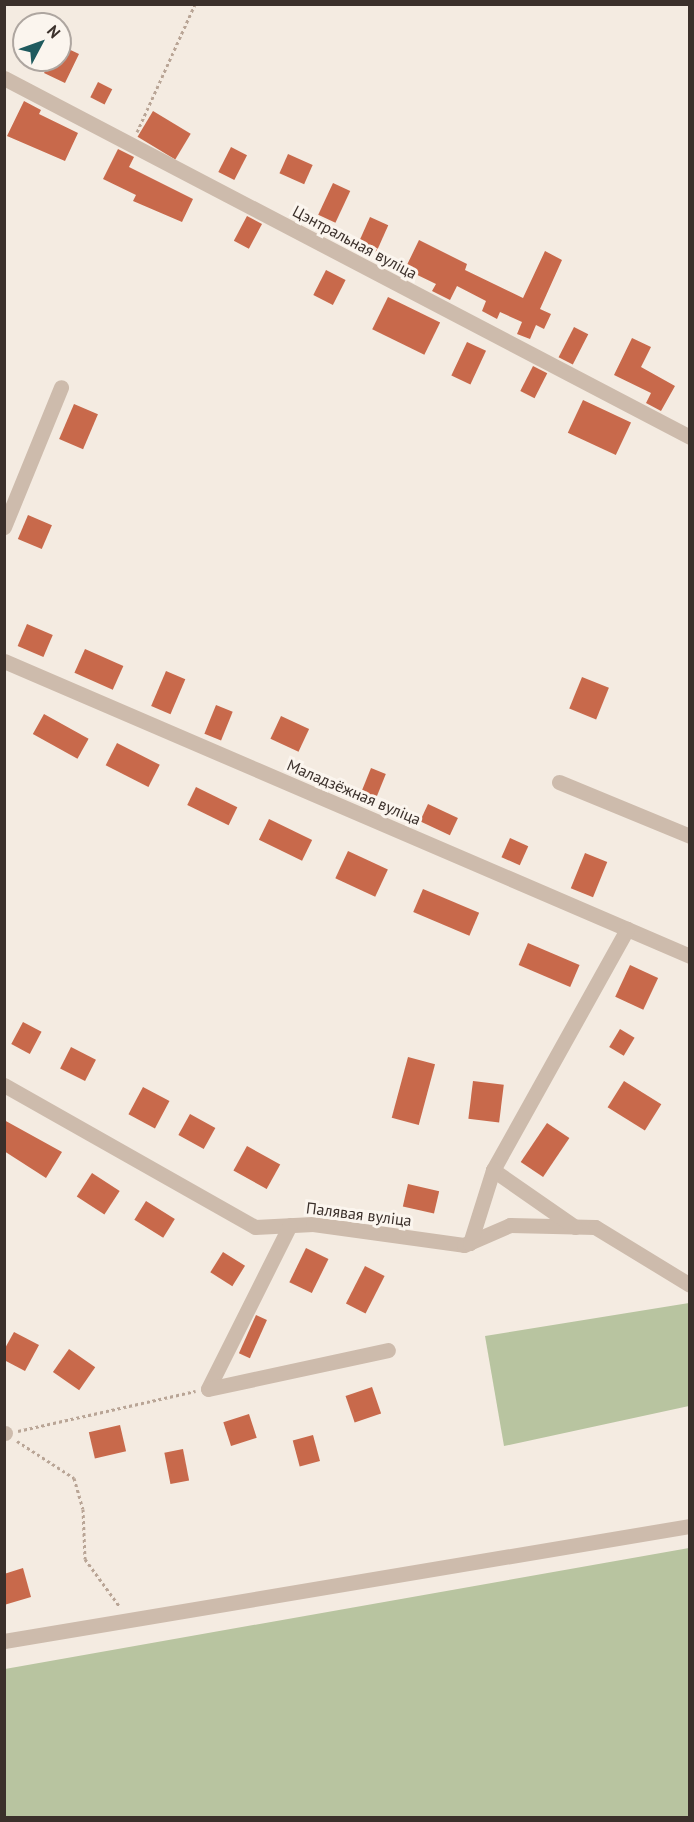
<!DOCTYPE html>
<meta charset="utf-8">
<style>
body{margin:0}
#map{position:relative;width:694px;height:1822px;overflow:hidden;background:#f4ebe1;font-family:"PT Sans",sans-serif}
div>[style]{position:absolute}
.green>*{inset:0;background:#b8c4a0}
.building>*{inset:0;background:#c8694b;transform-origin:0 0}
.path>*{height:3px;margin-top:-1.5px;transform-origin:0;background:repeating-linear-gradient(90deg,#b9a596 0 3px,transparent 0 6px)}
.minor>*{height:15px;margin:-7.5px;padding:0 7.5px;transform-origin:7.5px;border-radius:7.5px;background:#cdbbac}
span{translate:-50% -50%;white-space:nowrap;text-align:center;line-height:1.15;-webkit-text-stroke:6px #fbf5ee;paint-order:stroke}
.street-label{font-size:16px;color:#3b302b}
.frame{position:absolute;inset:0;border:6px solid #3b302b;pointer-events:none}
.north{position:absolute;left:12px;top:12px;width:60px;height:60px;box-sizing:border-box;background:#fbf5ee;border:2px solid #aea6a0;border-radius:50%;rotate:49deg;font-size:16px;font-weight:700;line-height:24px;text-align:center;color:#3b302b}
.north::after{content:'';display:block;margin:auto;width:21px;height:27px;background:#1f5a5e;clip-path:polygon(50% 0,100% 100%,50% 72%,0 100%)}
</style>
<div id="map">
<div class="green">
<i style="clip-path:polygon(689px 1303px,689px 1406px,504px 1446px,485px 1336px)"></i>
<i style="clip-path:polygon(689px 1548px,689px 1817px,5px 1817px,5px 1669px)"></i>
</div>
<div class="building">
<i style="clip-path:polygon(60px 45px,79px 54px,65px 83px,44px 73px,51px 60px,60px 60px)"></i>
<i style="left:98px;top:82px;width:16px;height:17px;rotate:27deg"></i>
<i style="clip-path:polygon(24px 101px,41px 110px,39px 114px,78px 133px,65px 161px,7px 136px)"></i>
<i style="left:153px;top:111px;width:44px;height:30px;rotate:31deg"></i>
<i style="left:231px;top:147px;width:18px;height:28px;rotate:27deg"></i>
<i style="clip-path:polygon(118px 149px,134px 157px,129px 167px,193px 199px,182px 222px,133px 201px,136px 195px,103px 179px)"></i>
<i style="left:288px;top:154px;width:27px;height:21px;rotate:24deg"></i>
<i style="left:333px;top:183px;width:19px;height:35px;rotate:25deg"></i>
<i style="left:247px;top:216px;width:17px;height:28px;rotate:28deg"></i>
<i style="left:370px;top:217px;width:20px;height:29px;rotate:24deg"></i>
<i style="clip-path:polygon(419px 240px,467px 264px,465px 270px,523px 298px,545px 251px,562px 260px,540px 309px,551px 314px,544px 329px,536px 325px,530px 339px,517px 334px,522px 322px,500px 312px,497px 319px,482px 311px,486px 301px,457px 286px,450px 300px,432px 291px,436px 284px,405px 269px)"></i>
<i style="left:326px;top:270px;width:22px;height:28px;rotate:27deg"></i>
<i style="left:388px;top:297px;width:58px;height:36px;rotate:26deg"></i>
<i style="left:574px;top:327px;width:16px;height:34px;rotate:27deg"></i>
<i style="clip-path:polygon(632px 338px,651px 347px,641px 367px,675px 386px,661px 411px,646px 403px,651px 393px,614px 375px)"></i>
<i style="left:467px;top:342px;width:21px;height:37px;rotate:25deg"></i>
<i style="left:533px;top:366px;width:16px;height:28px;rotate:27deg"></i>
<i style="left:583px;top:400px;width:53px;height:36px;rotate:25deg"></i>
<i style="left:74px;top:404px;width:26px;height:38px;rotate:23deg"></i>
<i style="left:28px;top:515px;width:26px;height:26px;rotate:23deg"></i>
<i style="left:27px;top:624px;width:28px;height:24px;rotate:23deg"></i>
<i style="left:85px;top:649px;width:42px;height:26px;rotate:24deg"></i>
<i style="left:166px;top:671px;width:21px;height:38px;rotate:23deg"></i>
<i style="left:582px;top:677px;width:29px;height:34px;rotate:22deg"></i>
<i style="left:216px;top:705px;width:18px;height:31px;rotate:22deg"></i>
<i style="left:44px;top:714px;width:51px;height:23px;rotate:29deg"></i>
<i style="left:281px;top:716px;width:31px;height:25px;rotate:25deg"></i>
<i style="left:117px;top:743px;width:48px;height:25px;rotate:27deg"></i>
<i style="left:371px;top:768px;width:16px;height:32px;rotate:22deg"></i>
<i style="left:196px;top:787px;width:46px;height:20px;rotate:26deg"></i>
<i style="left:428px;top:804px;width:33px;height:19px;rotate:25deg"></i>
<i style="left:269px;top:819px;width:48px;height:23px;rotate:26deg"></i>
<i style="left:510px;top:838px;width:20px;height:21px;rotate:24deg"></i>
<i style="left:348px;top:851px;width:44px;height:30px;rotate:25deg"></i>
<i style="left:585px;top:853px;width:24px;height:38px;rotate:22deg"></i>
<i style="left:423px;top:889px;width:61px;height:25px;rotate:23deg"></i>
<i style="left:528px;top:943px;width:56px;height:24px;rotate:23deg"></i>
<i style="left:630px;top:965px;width:31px;height:35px;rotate:25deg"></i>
<i style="left:23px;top:1022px;width:21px;height:25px;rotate:28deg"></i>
<i style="left:620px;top:1029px;width:17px;height:21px;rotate:31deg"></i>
<i style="left:71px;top:1047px;width:28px;height:24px;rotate:27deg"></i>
<i style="left:408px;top:1057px;width:28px;height:63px;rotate:15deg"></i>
<i style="left:473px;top:1081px;width:31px;height:38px;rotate:7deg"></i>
<i style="left:624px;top:1081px;width:44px;height:31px;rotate:32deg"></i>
<i style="left:143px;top:1087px;width:30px;height:31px;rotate:28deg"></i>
<i style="left:190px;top:1114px;width:29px;height:24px;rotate:29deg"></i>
<i style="clip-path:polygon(4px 1120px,62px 1152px,46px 1178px,4px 1151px)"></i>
<i style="left:547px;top:1123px;width:27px;height:47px;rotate:34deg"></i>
<i style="left:247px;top:1146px;width:38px;height:28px;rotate:29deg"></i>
<i style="left:92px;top:1173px;width:33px;height:28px;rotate:33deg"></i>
<i style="left:408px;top:1184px;width:32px;height:23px;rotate:13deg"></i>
<i style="left:146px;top:1201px;width:34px;height:22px;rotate:32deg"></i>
<i style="left:306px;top:1248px;width:25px;height:38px;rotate:26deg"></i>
<i style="left:223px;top:1252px;width:26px;height:24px;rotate:32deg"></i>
<i style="left:365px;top:1266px;width:22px;height:42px;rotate:27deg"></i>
<i style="left:256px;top:1315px;width:12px;height:42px;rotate:24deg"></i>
<i style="clip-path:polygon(14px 1332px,39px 1345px,25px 1371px,4px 1360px,4px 1350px)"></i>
<i style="left:69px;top:1349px;width:32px;height:28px;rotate:35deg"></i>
<i style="left:372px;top:1387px;width:28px;height:28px;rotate:71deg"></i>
<i style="left:249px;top:1414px;width:25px;height:27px;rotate:72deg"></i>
<i style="left:120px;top:1425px;width:27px;height:32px;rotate:77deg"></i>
<i style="left:313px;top:1435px;width:27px;height:21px;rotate:75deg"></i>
<i style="left:183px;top:1449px;width:32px;height:19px;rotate:79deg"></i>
<i style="clip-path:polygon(23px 1568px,31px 1597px,4px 1605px,4px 1574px)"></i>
</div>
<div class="path">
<i style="left:137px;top:132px;width:141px;rotate:-65.6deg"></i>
<i style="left:18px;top:1431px;width:182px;rotate:-12.7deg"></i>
<i style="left:17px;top:1441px;width:68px;rotate:33deg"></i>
<i style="left:74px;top:1478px;width:32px;rotate:74deg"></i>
<i style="left:83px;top:1509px;width:50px;rotate:87.7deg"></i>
<i style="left:85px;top:1559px;width:59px;rotate:53.9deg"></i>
</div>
<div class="minor">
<i style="left:4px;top:78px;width:774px;rotate:27.62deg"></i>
<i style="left:4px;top:527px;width:151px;rotate:-67.8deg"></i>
<i style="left:4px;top:661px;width:747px;rotate:23.27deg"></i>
<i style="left:559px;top:782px;width:142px;rotate:22.4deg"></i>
<i style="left:4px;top:1085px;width:288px;rotate:29.5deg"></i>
<i style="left:255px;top:1227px;width:58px;rotate:-3deg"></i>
<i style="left:313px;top:1224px;width:152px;rotate:7.9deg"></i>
<i style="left:464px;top:1245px;width:50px;rotate:-23.5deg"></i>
<i style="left:510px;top:1225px;width:85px;rotate:1.3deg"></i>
<i style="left:595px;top:1227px;width:111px;rotate:31.4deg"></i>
<i style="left:290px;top:1225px;width:183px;rotate:116.6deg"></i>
<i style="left:208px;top:1389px;width:184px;rotate:-12.2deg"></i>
<i style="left:575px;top:1227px;width:100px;rotate:-145.2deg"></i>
<i style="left:493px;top:1170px;width:276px;rotate:-60.9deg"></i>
<i style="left:470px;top:1243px;width:77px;rotate:-72.5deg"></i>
<i style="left:4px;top:1433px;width:1px"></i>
<i style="left:4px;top:1641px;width:696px;rotate:-9.52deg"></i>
</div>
<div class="street-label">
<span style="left:355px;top:242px;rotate:28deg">Цэнтральная вуліца</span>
<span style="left:354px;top:792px;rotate:23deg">Маладзёжная вуліца</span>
<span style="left:359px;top:1214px;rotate:7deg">Палявая вуліца</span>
</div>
<div class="frame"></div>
<div class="north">N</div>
</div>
